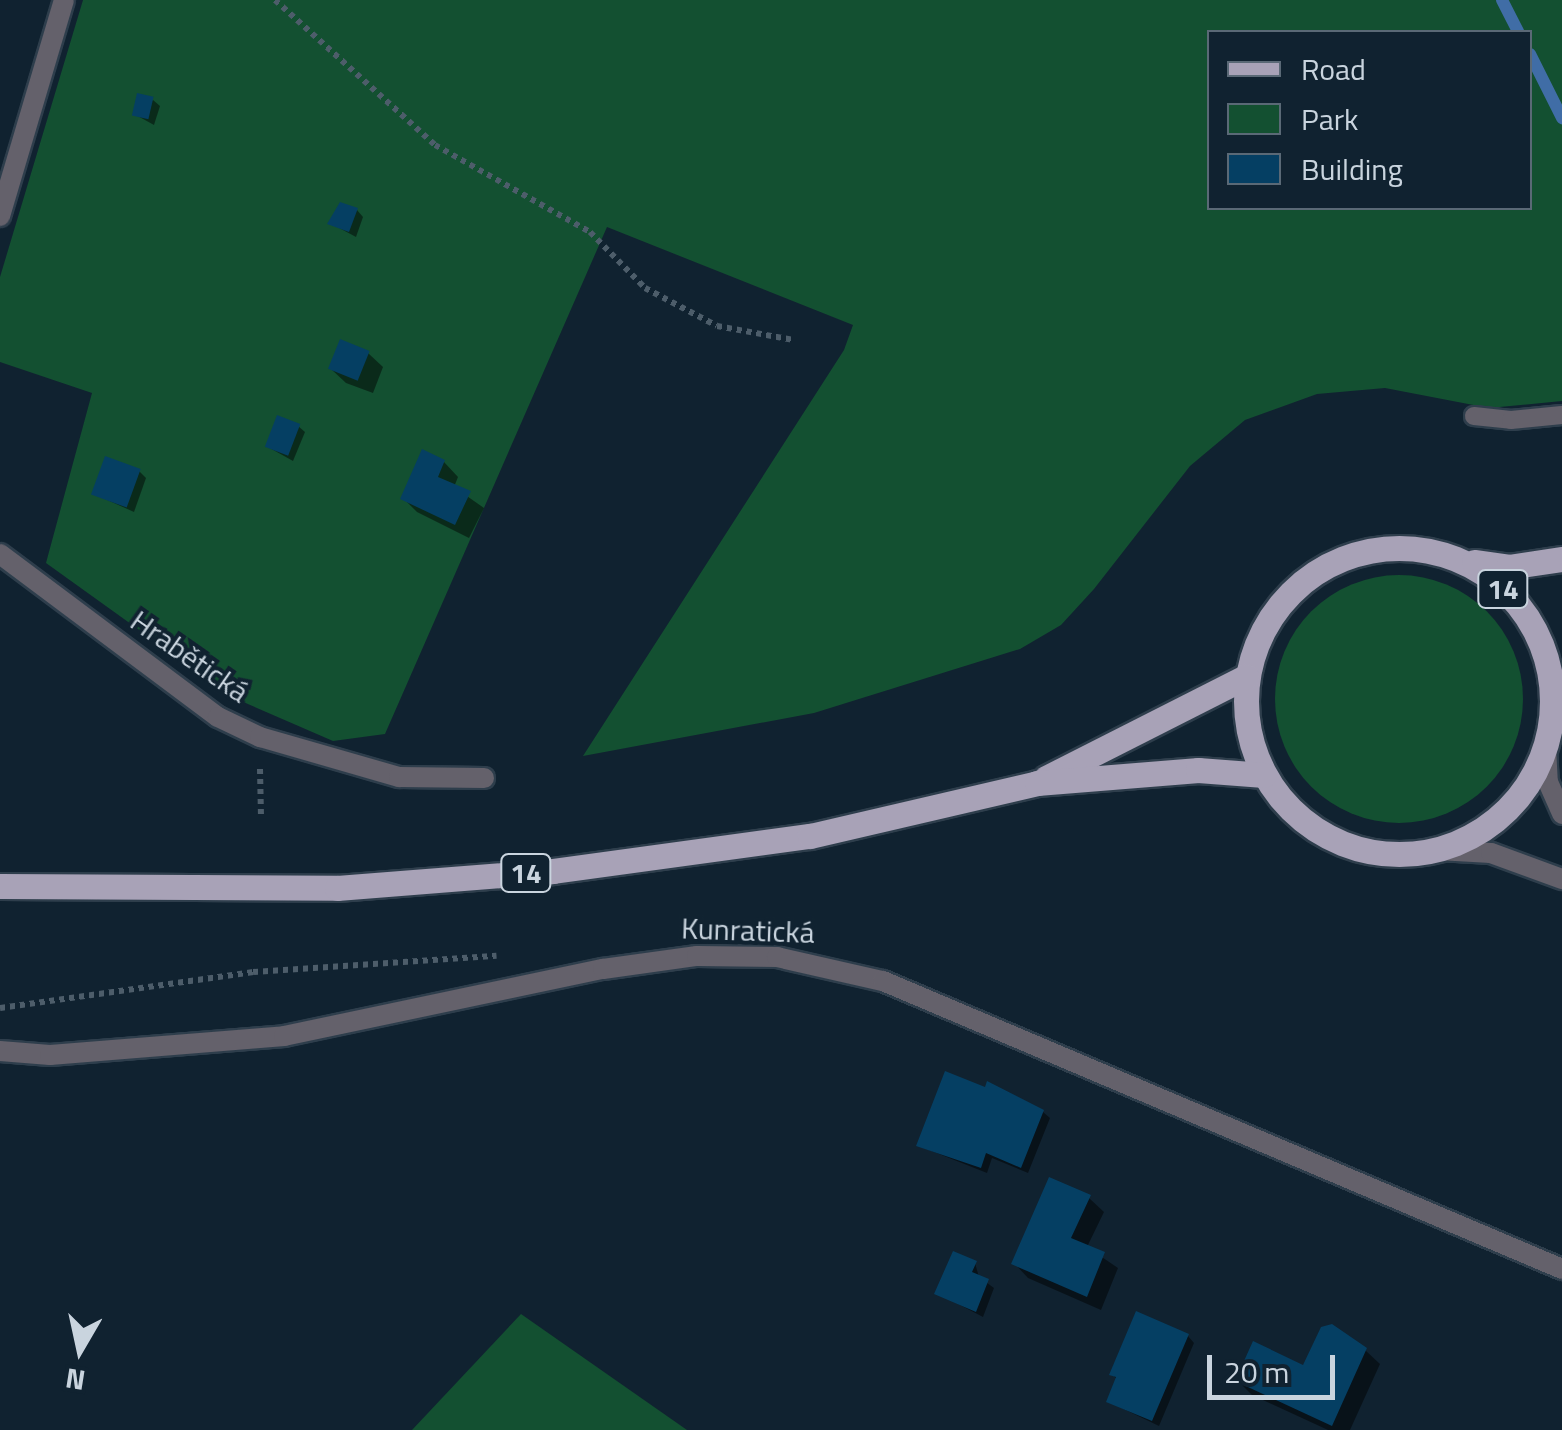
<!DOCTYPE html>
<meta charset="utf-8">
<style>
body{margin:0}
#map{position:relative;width:1562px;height:1430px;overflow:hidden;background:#102230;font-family:"Titillium Web",sans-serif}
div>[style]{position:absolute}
.green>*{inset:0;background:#135031}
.round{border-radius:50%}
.shadow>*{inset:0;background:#0007}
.stream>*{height:12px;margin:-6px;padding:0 6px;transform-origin:6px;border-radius:6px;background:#406da6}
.building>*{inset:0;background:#053f63;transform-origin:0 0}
.path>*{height:6px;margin-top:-3px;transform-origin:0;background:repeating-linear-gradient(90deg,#4d5d6a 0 5px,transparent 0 10px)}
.roads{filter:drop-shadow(2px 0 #2e3e4c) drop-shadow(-2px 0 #2e3e4c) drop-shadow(0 2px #2e3e4c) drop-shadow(0 -2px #2e3e4c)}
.service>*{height:18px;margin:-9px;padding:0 9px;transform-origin:9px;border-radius:9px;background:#64616b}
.minor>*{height:20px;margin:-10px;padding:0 10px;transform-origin:10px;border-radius:10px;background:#64616b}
.tertiary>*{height:20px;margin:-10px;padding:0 10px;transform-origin:10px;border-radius:10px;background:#64616b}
.primary>*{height:25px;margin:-12.5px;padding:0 12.5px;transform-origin:12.5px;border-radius:12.5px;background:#a8a2b7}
.primary>.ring{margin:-12.5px;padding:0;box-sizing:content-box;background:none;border:25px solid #a8a2b7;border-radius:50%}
span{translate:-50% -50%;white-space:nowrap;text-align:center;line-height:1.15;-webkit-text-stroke:8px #102230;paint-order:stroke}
.shield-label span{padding:2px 8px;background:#102230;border:2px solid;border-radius:8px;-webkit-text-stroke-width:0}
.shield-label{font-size:28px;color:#c9d4de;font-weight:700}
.street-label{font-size:30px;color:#c9d4de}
.legend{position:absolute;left:1207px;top:30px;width:325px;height:180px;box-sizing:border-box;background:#102230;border:2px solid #5a6976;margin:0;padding:12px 18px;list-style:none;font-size:30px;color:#c9d4de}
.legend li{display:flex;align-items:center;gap:20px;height:50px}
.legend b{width:50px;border:2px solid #5a6976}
.north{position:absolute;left:30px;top:1300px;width:100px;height:100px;-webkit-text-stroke:8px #102230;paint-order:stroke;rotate:189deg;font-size:28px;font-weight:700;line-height:40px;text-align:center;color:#c9d4de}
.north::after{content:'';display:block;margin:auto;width:35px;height:45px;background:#c9d4de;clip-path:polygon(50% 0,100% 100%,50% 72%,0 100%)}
.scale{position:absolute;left:1207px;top:1355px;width:128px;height:45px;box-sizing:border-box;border:5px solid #c9d4de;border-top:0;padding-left:12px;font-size:30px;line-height:35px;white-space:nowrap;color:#c9d4de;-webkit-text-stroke:8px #102230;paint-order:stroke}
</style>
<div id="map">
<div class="green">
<i style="clip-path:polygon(evenodd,83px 0,1562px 0,1562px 401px,1489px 408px,1385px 388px,1317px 394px,1245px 420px,1190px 466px,1094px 589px,1061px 625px,1020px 649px,814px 713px,583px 756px,844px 350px,853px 325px,607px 227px,385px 734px,333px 741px,234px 698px,46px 563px,92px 393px,0 362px,0 277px,83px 0,1210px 32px,1530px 32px,1530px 208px,1210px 208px,1210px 32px)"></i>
<i class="round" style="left:1275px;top:575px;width:248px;height:248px"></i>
<i style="clip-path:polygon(521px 1314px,687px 1430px,412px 1430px)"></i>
</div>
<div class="shadow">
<i style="clip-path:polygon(153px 100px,160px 106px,154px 125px,134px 114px)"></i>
<i style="clip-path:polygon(357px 210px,363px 217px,356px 237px,330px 223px)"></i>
<i style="clip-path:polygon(368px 353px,383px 367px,373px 393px,346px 383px,331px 369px)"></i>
<i style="clip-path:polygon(298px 426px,305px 432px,293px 461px,268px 447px)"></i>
<i style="clip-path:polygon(444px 462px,458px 477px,454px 487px,484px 508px,469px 538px,417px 512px,403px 498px)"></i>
<i style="clip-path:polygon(139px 471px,146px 478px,134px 512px,94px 494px)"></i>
<i style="clip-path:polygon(1043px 1112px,1050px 1118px,1028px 1173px,992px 1158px,987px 1173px,919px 1146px)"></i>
<i style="clip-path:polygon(1089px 1198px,1104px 1212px,1087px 1247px,1118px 1268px,1101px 1310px,1028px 1278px,1014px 1263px)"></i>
<i style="clip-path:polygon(975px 1263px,979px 1277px,994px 1288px,983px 1317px,937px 1293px)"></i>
<i style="clip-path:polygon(1188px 1336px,1194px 1343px,1159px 1426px,1109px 1402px,1118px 1380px,1112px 1374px)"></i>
<i style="clip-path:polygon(1365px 1350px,1380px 1364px,1350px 1430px,1328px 1430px,1252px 1395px,1238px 1381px)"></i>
</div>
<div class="stream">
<i style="left:1502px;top:0;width:36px;rotate:63deg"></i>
<i style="left:1530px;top:54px;width:72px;rotate:63.4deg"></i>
</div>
<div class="building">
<i style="left:137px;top:93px;width:17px;height:23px;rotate:13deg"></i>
<i style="clip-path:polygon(340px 202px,358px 208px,349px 232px,327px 224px)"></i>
<i style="left:340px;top:339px;width:32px;height:32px;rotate:22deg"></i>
<i style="left:277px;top:415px;width:25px;height:34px;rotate:21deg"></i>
<i style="clip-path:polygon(422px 449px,445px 460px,438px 477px,471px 491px,455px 525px,400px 499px)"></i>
<i style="left:105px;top:456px;width:38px;height:41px;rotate:20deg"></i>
<i style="clip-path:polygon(945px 1071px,985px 1087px,987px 1081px,1044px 1110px,1021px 1168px,986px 1153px,981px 1168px,916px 1146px)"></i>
<i style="clip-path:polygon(1049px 1177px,1091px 1195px,1071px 1238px,1105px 1252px,1087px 1297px,1011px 1264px)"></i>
<i style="clip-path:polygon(953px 1251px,977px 1261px,972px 1272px,989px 1279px,976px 1312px,934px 1294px)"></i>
<i style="clip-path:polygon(1136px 1311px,1189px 1334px,1152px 1421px,1106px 1402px,1116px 1377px,1109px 1375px)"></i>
<i style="clip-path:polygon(1332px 1324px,1367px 1348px,1332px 1426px,1235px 1381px,1253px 1341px,1303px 1365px,1321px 1327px)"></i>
</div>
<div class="path">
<i style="left:275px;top:0;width:216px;rotate:42.2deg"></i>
<i style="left:435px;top:145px;width:178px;rotate:29.3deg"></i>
<i style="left:590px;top:232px;width:78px;rotate:45.5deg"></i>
<i style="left:645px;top:288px;width:81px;rotate:27.8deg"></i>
<i style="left:717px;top:326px;width:78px;rotate:10.3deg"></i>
<i style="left:260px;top:769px;width:49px;rotate:88.8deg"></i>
<i style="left:0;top:1008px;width:256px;rotate:-8.1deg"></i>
<i style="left:253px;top:972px;width:244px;rotate:-3.8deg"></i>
</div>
<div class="roads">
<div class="service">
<i style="left:1474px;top:416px;width:37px;rotate:6deg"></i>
<i style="left:1511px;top:420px;width:51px;rotate:-5.6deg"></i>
</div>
<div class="minor">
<i style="left:0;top:216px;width:225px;rotate:-73.5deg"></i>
<i style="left:0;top:554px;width:272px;rotate:36.8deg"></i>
<i style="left:218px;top:717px;width:47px;rotate:25.5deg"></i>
<i style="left:260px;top:737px;width:145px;rotate:16.1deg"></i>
<i style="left:399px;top:777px;width:85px;rotate:0.7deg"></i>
<i style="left:0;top:1051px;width:50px;rotate:4.6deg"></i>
<i style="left:50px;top:1055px;width:235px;rotate:-4.6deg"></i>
<i style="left:284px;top:1036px;width:326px;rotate:-11.9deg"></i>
<i style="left:603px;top:969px;width:95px;rotate:-7.9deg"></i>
<i style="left:697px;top:956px;width:80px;rotate:0.7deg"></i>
<i style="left:777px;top:957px;width:109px;rotate:12.8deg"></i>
<i style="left:883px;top:981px;width:738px;rotate:22.98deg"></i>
</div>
<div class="tertiary">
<i style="left:1546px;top:747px;width:35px;rotate:87deg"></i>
<i style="left:1548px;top:782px;width:35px;rotate:66deg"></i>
<i style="left:1438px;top:850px;width:53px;rotate:3.2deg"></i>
<i style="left:1491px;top:853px;width:76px;rotate:20.1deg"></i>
</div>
<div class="primary">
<i class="ring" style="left:1246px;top:548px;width:281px;height:281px"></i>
<i style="left:1474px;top:562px;width:34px;rotate:8deg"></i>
<i style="left:1508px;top:567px;width:55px;rotate:-8.4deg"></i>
<i style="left:1046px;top:778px;width:225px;rotate:-26.9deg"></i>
<i style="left:0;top:886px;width:337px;rotate:0.3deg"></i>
<i style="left:337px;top:888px;width:217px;rotate:-4.5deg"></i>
<i style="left:553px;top:871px;width:259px;rotate:-7.8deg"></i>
<i style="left:810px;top:836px;width:233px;rotate:-13.1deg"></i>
<i style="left:1037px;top:783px;width:162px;rotate:-4.6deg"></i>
<i style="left:1198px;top:770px;width:66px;rotate:4.3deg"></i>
</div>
</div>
<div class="shield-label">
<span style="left:1503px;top:589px">14</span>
<span style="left:526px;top:873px">14</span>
</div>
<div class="street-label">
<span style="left:190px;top:656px;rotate:35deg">Hrabětická</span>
<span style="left:748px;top:930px;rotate:2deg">Kunratická</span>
</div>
<ul class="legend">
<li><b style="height:12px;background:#a8a2b7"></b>Road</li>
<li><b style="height:28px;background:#135031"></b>Park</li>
<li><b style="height:28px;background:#053f63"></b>Building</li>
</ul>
<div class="north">N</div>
<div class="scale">20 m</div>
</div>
